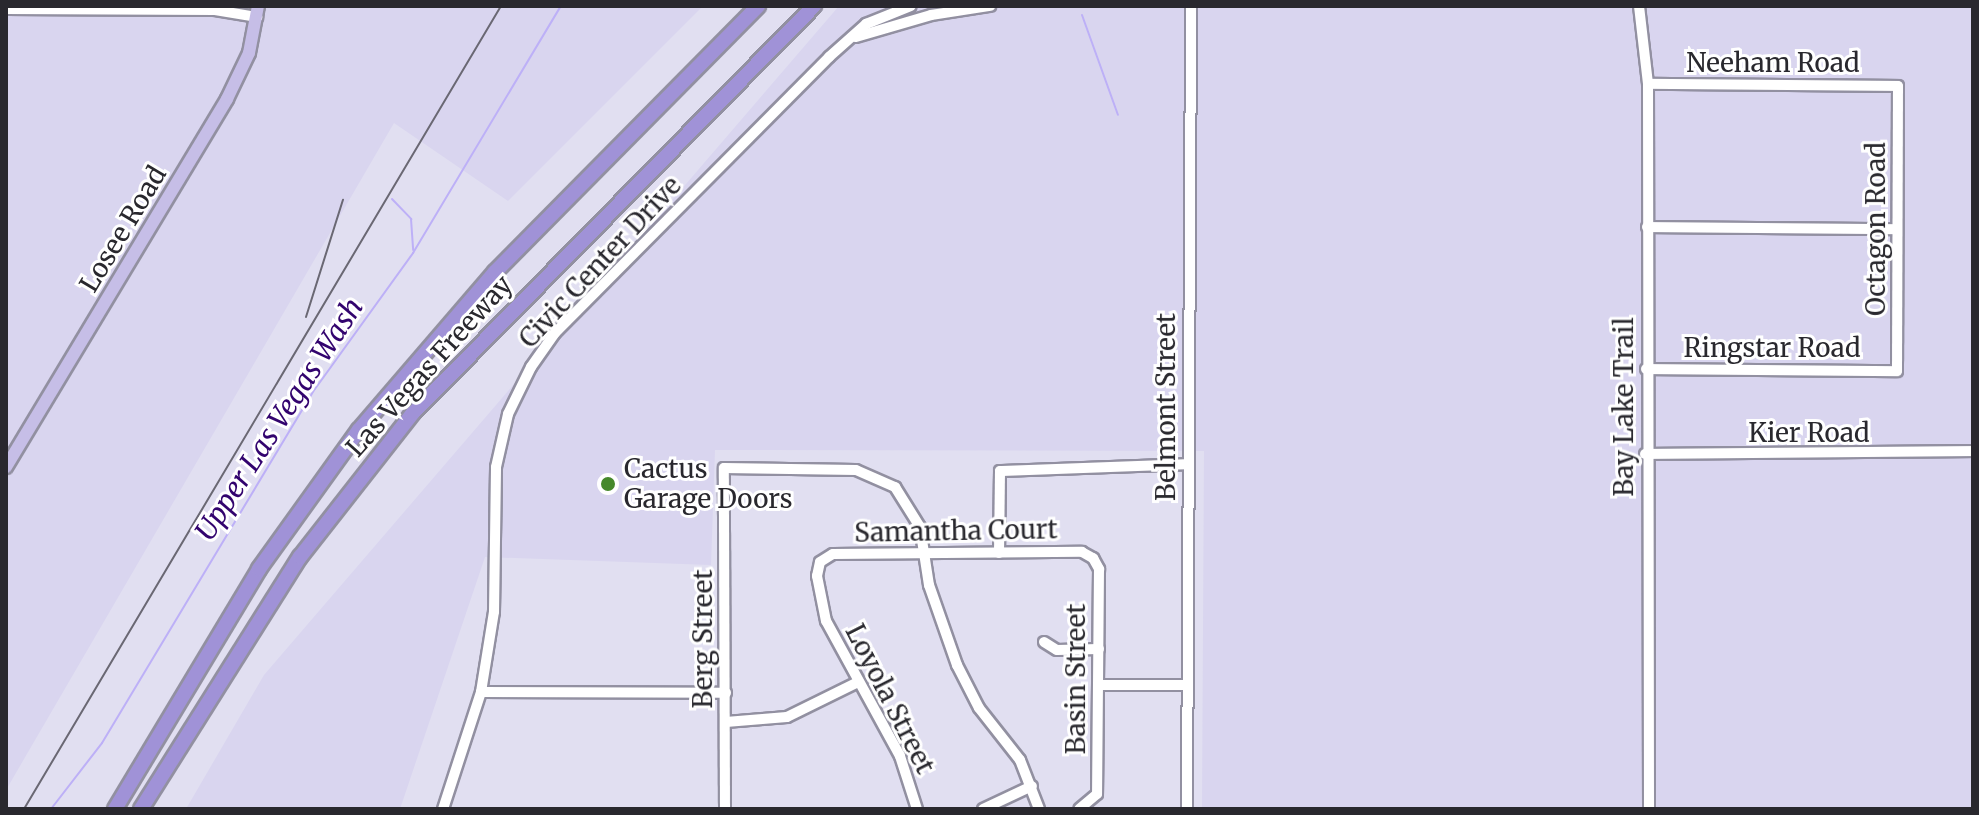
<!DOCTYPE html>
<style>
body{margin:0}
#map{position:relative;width:1979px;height:815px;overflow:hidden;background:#e1dff1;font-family:Merriweather,serif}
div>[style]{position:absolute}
.built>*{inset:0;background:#d9d5ef}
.stream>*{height:2px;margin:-1px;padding:0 1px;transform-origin:1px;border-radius:1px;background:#bdb0f7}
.roads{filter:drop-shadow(2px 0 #9290a1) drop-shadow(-2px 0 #9290a1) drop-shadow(0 2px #9290a1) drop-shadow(0 -2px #9290a1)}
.minor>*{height:10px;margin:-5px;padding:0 5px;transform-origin:5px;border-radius:5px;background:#fff}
.major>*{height:12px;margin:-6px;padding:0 6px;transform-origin:6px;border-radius:6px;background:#c6bee7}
.highway>*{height:14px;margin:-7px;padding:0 7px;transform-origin:7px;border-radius:7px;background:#a092d7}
.rail>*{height:2px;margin:-1px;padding:0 1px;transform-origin:1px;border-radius:1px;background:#6a6873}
.dots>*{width:22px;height:22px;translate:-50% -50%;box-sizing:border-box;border:4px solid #fff;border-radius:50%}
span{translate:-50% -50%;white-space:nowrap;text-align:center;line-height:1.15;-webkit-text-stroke:6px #fff;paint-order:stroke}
.street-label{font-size:26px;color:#29282e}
.poi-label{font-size:26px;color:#29282e}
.left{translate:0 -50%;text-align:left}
.water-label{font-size:28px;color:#32036e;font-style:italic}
.frame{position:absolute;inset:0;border:8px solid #29282e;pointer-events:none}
</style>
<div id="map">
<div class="built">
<i style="clip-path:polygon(6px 6px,703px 6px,508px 201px,394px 123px,6px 790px)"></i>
<i style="clip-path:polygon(839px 6px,1973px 6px,1973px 809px,1202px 809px,1204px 451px,715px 450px,711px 565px,485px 557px,400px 809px,186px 809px,264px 675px)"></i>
</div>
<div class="stream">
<i style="left:1082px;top:15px;width:106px;rotate:70.2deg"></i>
<i style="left:392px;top:199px;width:28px;rotate:46deg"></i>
<i style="left:411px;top:219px;width:31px;rotate:86deg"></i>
<i style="left:51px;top:809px;width:83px;rotate:-52.3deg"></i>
<i style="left:102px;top:743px;width:413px;rotate:-59deg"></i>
<i style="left:315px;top:389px;width:168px;rotate:-54.2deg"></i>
<i style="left:413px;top:253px;width:288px;rotate:-59.1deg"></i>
</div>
<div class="roads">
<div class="minor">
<i style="left:1639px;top:6px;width:79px;rotate:83.4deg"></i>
<i style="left:1648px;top:84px;width:725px;rotate:89.92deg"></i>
<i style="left:6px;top:9px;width:209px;rotate:0.3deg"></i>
<i style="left:215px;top:10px;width:43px;rotate:9.5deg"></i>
<i style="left:856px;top:37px;width:78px;rotate:-16.3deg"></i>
<i style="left:931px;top:15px;width:60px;rotate:-8.7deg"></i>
<i style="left:1647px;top:227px;width:250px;rotate:0.5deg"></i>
<i style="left:1646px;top:369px;width:251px;rotate:0.5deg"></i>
<i style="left:1897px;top:371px;width:285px;rotate:-89.8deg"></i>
<i style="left:1898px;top:86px;width:250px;rotate:-179.5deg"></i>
<i style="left:1645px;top:454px;width:328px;rotate:-0.5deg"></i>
<i style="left:999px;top:553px;width:82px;rotate:-89.3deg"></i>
<i style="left:1000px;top:471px;width:187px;rotate:-2.1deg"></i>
<i style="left:1044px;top:642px;width:15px;rotate:32deg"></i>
<i style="left:1057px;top:650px;width:42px;rotate:-1.4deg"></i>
<i style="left:1099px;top:685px;width:87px"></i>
<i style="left:481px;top:692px;width:245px;rotate:0.2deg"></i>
<i style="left:726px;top:722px;width:61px;rotate:-4.7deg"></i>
<i style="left:787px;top:717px;width:77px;rotate:-26.2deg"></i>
<i style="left:443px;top:809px;width:123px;rotate:-72deg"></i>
<i style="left:481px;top:692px;width:81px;rotate:-80.8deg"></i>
<i style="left:494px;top:612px;width:145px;rotate:-89.2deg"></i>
<i style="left:496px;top:467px;width:54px;rotate:-77.2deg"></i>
<i style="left:508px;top:414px;width:52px;rotate:-63.9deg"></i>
<i style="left:531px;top:367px;width:42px;rotate:-54.8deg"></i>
<i style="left:555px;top:333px;width:389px;rotate:-45.2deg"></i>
<i style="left:829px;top:57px;width:50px;rotate:-41.7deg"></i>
<i style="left:866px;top:24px;width:48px;rotate:-21.8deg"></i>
<i style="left:725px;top:809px;width:341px;rotate:-90.2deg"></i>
<i style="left:724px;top:468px;width:132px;rotate:0.9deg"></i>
<i style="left:856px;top:470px;width:43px;rotate:23.6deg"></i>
<i style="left:895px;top:487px;width:47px;rotate:58deg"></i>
<i style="left:920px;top:527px;width:59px;rotate:81.2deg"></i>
<i style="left:929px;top:585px;width:85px;rotate:70.7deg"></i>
<i style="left:957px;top:665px;width:48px;rotate:62.9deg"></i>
<i style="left:979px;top:708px;width:66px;rotate:51.7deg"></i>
<i style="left:1020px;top:760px;width:53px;rotate:68.8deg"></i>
<i style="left:917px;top:809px;width:56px;rotate:-107.8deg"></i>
<i style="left:900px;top:756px;width:154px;rotate:-118.7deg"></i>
<i style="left:826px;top:621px;width:46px;rotate:-101.3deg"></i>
<i style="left:817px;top:576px;width:14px;rotate:-78deg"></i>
<i style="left:820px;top:562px;width:15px;rotate:-32deg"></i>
<i style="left:833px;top:554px;width:249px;rotate:-0.5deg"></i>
<i style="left:1082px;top:552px;width:13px;rotate:29deg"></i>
<i style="left:1093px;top:558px;width:13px;rotate:61deg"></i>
<i style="left:1099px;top:569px;width:225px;rotate:90.5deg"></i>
<i style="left:1097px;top:794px;width:23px;rotate:140deg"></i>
<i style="left:983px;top:809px;width:54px;rotate:-25.1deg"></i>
<i style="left:1187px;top:809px;width:803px;rotate:-89.71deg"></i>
</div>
<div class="major">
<i style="left:6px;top:467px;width:429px;rotate:-59deg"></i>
<i style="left:227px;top:99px;width:51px;rotate:-64.4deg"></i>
<i style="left:249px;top:53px;width:48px;rotate:-79.2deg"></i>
</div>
<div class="highway">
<i style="left:115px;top:809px;width:280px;rotate:-59deg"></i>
<i style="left:259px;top:569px;width:171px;rotate:-54.3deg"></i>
<i style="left:359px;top:430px;width:208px;rotate:-49.3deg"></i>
<i style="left:495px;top:272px;width:374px;rotate:-45.3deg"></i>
<i style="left:141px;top:809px;width:298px;rotate:-57.8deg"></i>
<i style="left:300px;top:557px;width:182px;rotate:-51.9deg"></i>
<i style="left:412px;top:414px;width:573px;rotate:-45.42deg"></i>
</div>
</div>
<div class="rail">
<i style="left:306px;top:317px;width:123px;rotate:-72.5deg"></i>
<i style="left:24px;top:809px;width:934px;rotate:-59.29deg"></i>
</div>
<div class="dots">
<i style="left:608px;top:484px;background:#45882b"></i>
</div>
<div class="street-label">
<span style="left:1773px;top:63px">Neeham Road</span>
<span style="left:123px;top:229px;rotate:-59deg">Losee Road</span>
<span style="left:1876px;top:229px;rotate:-90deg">Octagon Road</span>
<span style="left:600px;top:262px;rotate:-47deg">Civic Center Drive</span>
<span style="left:1772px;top:348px">Ringstar Road</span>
<span style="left:429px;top:366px;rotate:-48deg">Las Vegas Freeway</span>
<span style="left:1166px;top:407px;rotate:-90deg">Belmont Street</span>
<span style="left:1624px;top:407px;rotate:-90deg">Bay Lake Trail</span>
<span style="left:1809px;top:433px">Kier Road</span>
<span style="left:956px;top:531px;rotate:-1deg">Samantha Court</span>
<span style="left:703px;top:639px;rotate:-90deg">Berg Street</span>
<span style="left:1076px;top:679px;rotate:-90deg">Basin Street</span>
<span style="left:890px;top:699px;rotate:63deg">Loyola Street</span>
</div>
<div class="poi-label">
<span class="left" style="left:624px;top:484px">Cactus<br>Garage Doors</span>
</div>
<div class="water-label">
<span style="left:279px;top:419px;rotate:-57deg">Upper Las Vegas Wash</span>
</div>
<div class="frame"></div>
</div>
